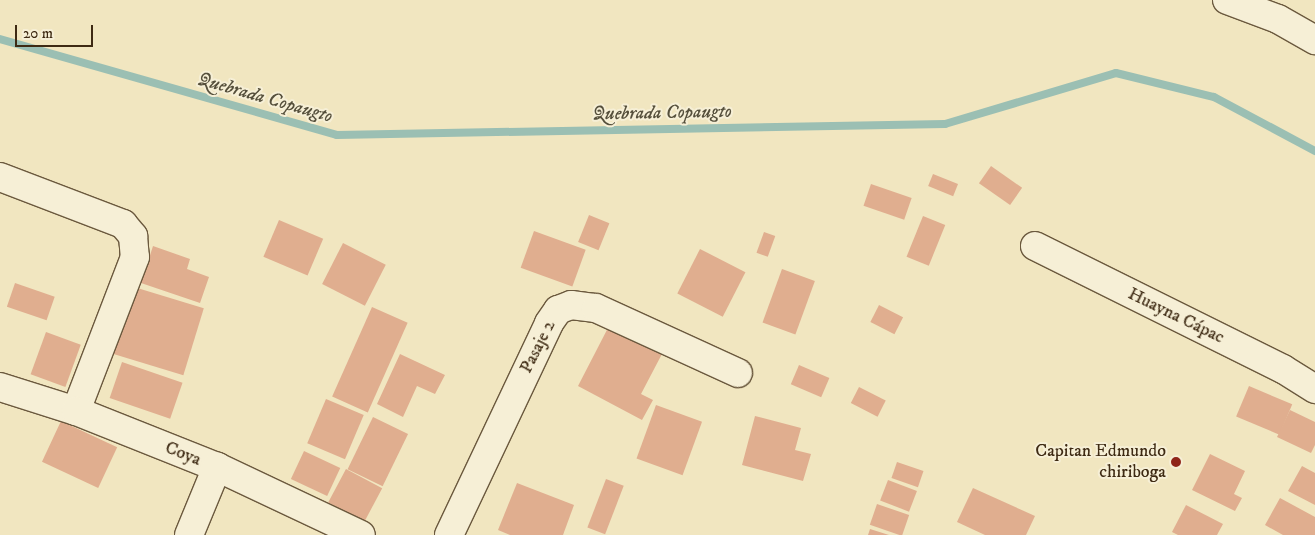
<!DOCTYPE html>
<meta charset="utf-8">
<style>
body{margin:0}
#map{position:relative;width:1315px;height:535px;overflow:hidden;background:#f1e6c0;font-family:"IM FELL DW Pica",serif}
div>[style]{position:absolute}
.stream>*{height:8px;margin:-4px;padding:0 4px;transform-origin:4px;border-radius:4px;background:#9bbfb3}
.building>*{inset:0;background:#e0ae8f;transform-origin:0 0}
.roads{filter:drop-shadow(1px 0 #6b593e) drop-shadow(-1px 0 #6b593e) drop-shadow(0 1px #6b593e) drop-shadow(0 -1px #6b593e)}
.minor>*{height:28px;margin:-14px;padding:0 14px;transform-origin:14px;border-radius:14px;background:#f6efd6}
.dots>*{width:14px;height:14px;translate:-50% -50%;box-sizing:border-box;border:2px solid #f6efd6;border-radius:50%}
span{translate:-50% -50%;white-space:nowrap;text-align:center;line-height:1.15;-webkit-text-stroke:4px #f6efd6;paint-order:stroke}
.street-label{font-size:18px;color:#3e2a13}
.poi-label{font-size:18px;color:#3e2a13}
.right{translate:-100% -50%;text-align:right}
.water-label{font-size:19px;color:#554f3b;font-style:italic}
.scale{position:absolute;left:15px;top:25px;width:78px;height:22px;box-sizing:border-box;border:2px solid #3e2a13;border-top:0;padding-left:6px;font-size:15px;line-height:18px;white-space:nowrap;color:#3e2a13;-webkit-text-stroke:4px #f6efd6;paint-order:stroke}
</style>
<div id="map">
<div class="stream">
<i style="left:0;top:39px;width:350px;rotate:15.9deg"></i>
<i style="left:337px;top:135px;width:608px;rotate:-1.04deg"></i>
<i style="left:945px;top:124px;width:178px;rotate:-16.6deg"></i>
<i style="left:1116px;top:73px;width:101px;rotate:13.8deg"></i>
<i style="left:1214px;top:97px;width:115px;rotate:28.1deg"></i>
</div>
<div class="building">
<i style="left:991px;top:166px;width:38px;height:21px;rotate:35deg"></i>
<i style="left:933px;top:174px;width:27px;height:13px;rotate:22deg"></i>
<i style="left:871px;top:184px;width:43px;height:23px;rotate:19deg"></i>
<i style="left:589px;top:215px;width:22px;height:29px;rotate:22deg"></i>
<i style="left:923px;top:216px;width:24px;height:44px;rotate:22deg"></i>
<i style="left:279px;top:220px;width:48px;height:40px;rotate:23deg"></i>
<i style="left:534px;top:231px;width:55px;height:39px;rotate:20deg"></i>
<i style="left:764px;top:232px;width:12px;height:22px;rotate:20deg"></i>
<i style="left:343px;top:243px;width:48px;height:46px;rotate:27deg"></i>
<i style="clip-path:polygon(153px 246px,190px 259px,187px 269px,209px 277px,200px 303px,141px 283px)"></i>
<i style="left:700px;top:249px;width:51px;height:50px;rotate:27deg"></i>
<i style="left:782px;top:269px;width:35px;height:57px;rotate:20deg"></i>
<i style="left:15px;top:283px;width:42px;height:25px;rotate:19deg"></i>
<i style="left:134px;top:287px;width:73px;height:70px;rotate:17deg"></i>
<i style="left:879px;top:305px;width:27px;height:19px;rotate:27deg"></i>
<i style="left:372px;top:307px;width:39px;height:98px;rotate:24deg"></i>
<i style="clip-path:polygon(610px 324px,663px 352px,641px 394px,653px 400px,642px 420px,578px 386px)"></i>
<i style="left:46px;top:332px;width:37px;height:45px;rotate:20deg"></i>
<i style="clip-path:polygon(400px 354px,445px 375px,435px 394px,417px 386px,403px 417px,377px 404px)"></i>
<i style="left:122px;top:362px;width:64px;height:38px;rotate:19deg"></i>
<i style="left:799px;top:365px;width:33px;height:21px;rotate:23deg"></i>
<i style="left:1249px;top:386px;width:47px;height:33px;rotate:23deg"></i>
<i style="left:859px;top:387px;width:30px;height:18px;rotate:27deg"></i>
<i style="left:326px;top:399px;width:41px;height:48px;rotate:23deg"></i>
<i style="left:656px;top:405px;width:49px;height:57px;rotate:20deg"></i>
<i style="clip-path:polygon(1290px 410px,1315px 422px,1315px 445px,1311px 453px,1277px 437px)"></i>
<i style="clip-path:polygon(755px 416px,801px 428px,795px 450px,811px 454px,803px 481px,742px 465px)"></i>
<i style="left:373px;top:417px;width:39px;height:58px;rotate:26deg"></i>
<i style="left:61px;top:421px;width:62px;height:45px;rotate:25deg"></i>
<i style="left:304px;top:451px;width:40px;height:31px;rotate:25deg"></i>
<i style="clip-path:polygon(1210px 454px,1245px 471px,1234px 494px,1242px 498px,1235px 511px,1192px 490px)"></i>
<i style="left:897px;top:462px;width:28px;height:17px;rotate:19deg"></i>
<i style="clip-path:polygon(1302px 466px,1315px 473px,1315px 505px,1288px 491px)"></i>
<i style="left:346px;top:469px;width:41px;height:38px;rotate:28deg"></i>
<i style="left:606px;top:479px;width:19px;height:52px;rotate:21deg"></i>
<i style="left:888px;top:480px;width:31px;height:22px;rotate:21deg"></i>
<i style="clip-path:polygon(517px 483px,574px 505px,563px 535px,510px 535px,498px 530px)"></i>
<i style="clip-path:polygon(973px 488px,1035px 516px,1026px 535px,985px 535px,957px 522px)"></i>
<i style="clip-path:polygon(1280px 498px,1315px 517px,1315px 535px,1283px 535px,1265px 525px)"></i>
<i style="left:877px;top:504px;width:34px;height:22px;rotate:19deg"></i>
<i style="clip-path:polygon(1186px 505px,1223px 524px,1217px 535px,1178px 535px,1172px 532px)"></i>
<i style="clip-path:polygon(870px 529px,889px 535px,868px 535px)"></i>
</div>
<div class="roads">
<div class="minor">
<i style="left:1227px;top:0;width:54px;rotate:20.4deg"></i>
<i style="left:1278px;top:19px;width:43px;rotate:29.6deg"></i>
<i style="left:0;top:177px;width:132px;rotate:20.9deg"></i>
<i style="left:123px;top:224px;width:16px;rotate:50deg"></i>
<i style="left:133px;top:236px;width:21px;rotate:85deg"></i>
<i style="left:135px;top:257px;width:165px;rotate:111deg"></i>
<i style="left:1035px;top:246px;width:277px;rotate:26.4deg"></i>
<i style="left:1283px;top:369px;width:38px;rotate:32deg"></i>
<i style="left:0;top:387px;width:80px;rotate:17.5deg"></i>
<i style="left:76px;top:411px;width:152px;rotate:21.7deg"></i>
<i style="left:217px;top:467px;width:159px;rotate:25.3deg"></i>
<i style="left:189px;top:535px;width:74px;rotate:-67.6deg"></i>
<i style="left:449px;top:535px;width:234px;rotate:-64.7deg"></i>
<i style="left:549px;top:323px;width:16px;rotate:-55deg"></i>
<i style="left:558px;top:310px;width:14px;rotate:-21deg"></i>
<i style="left:571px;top:305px;width:25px;rotate:7deg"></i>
<i style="left:596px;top:308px;width:156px;rotate:24.6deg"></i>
</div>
</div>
<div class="dots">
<i style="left:1176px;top:462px;background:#8f2418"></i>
</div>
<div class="street-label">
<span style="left:1176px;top:316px;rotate:26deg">Huayna Cápac</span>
<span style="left:538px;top:347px;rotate:-63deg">Pasaje 2</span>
<span style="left:183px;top:454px;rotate:22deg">Coya</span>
</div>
<div class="poi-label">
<span class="right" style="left:1166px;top:462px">Capitan Edmundo<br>chiriboga</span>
</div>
<div class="water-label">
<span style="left:265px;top:98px;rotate:16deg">Quebrada Copaugto</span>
<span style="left:662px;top:113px;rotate:-1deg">Quebrada Copaugto</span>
</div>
<div class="scale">20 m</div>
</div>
